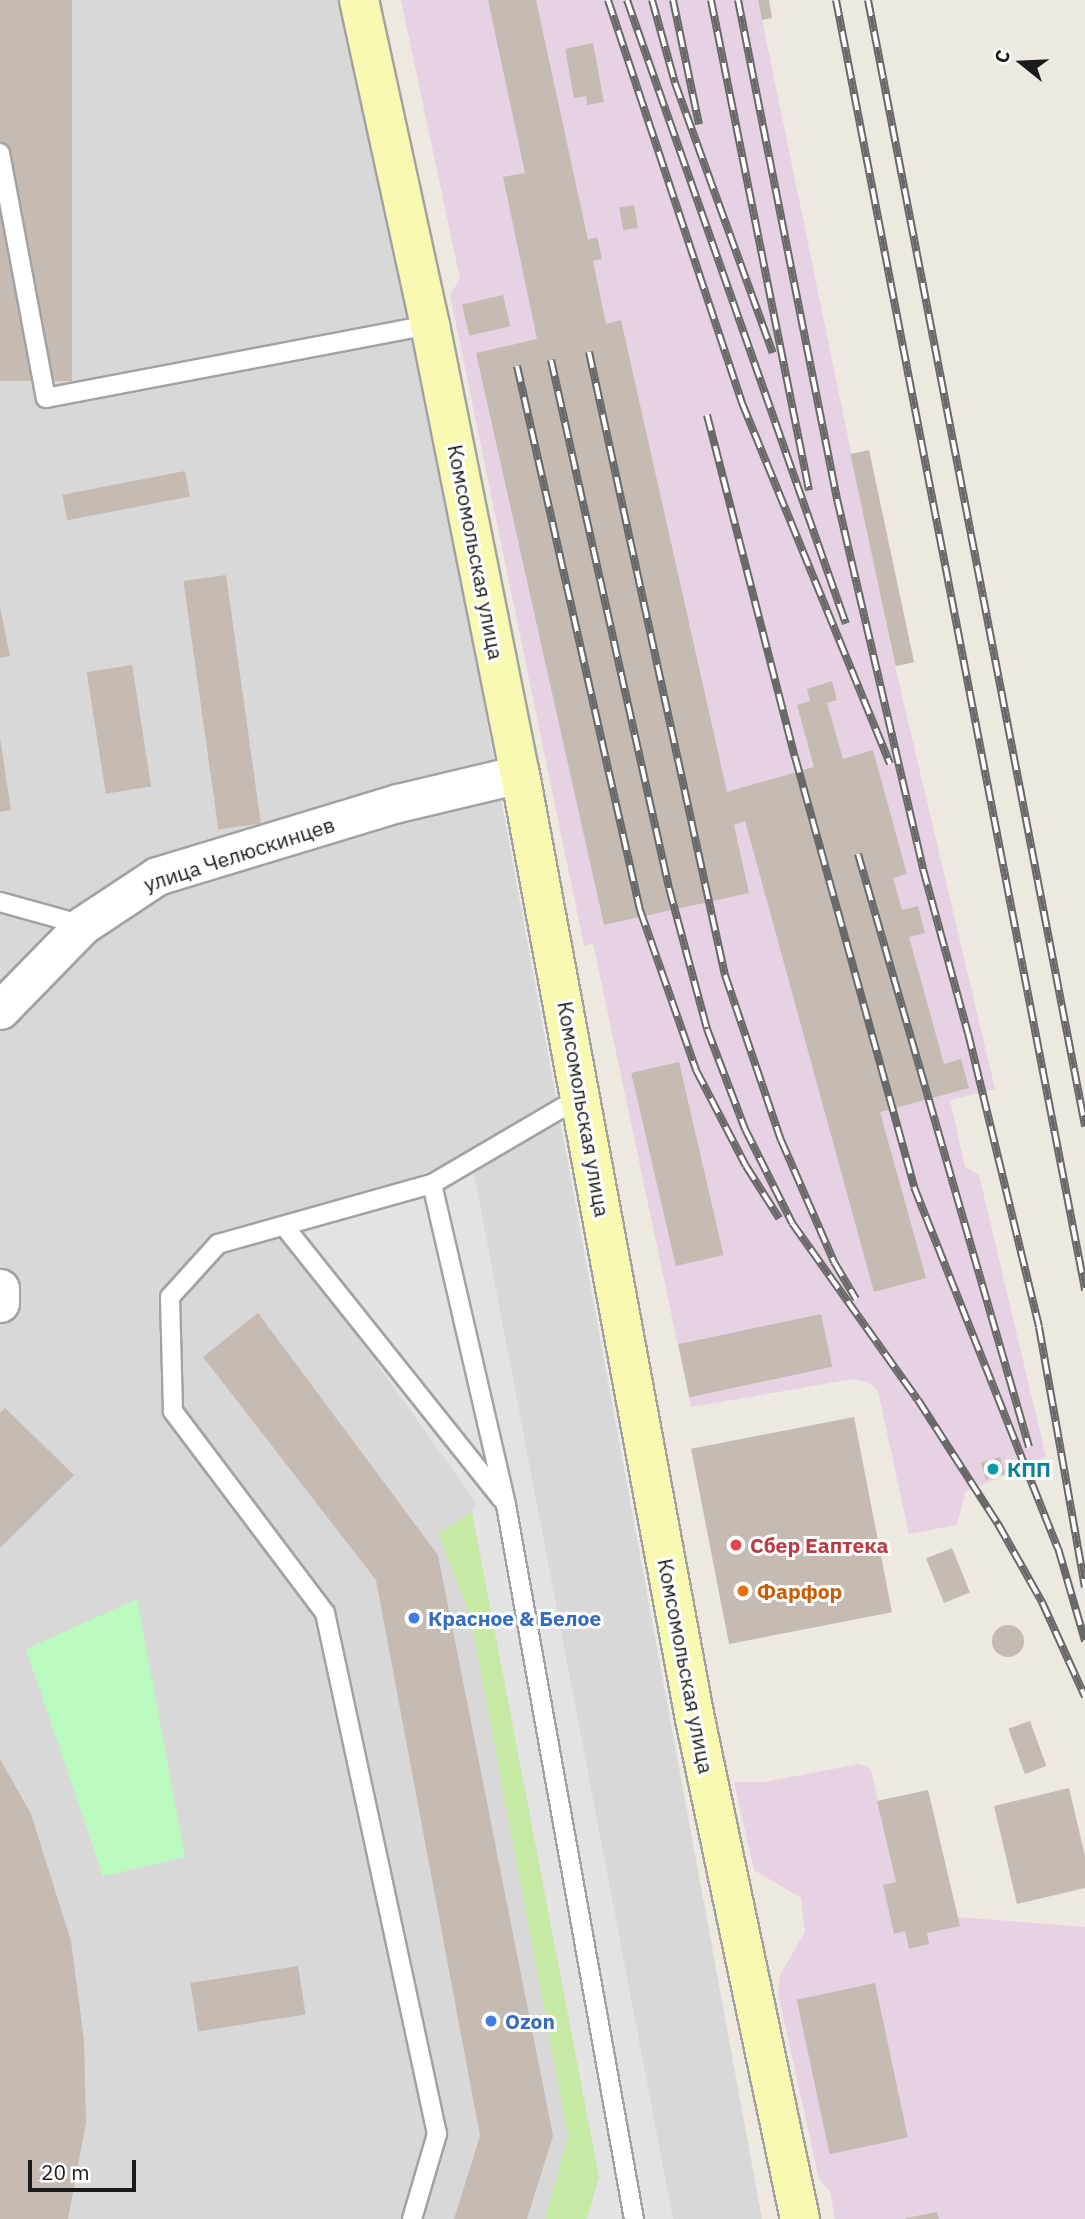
<!DOCTYPE html>
<meta charset="utf-8">
<style>
body{margin:0}
#map{position:relative;width:1085px;height:2219px;overflow:hidden;background:#ede9e0;font-family:"IBM Plex Sans",sans-serif}
div>[style]{position:absolute}
.residential>*{inset:0;background:#d9d8d8}
.industrial>*{inset:0;background:#e6d2e2}
.grass>*{inset:0;background:#c6eaa3}
.park>*{inset:0;background:#bafabf}
.parking>*{inset:0;background:#e3e3e3}
.building>*{inset:0;background:#c5bbb3;transform-origin:0 0}
.round{border-radius:50%}
.roads{filter:drop-shadow(2px 0 #a2a2a2) drop-shadow(-2px 0 #a2a2a2) drop-shadow(0 2px #a2a2a2) drop-shadow(0 -2px #a2a2a2)}
.lane>*{height:18px;margin:-9px;padding:0 9px;transform-origin:9px;border-radius:9px;background:#fff}
.street>*{height:37px;margin:-18.5px;padding:0 18.5px;transform-origin:18.5px;border-radius:18.5px;background:#fff}
.secondary>*{height:38px;margin:-19px;padding:0 19px;transform-origin:19px;border-radius:19px;background:#f7fab0}
.rail>*{height:8px;margin-top:-4px;transform-origin:0;background:repeating-linear-gradient(90deg,#fff 0 16px,#696969 0 32px);box-sizing:border-box;border-block:2px solid #696969}
.dots>*{width:19px;height:19px;translate:-50% -50%;box-sizing:border-box;border:4px solid #fff;border-radius:50%}
span{translate:-50% -50%;white-space:nowrap;text-align:center;line-height:1.15;-webkit-text-stroke:6px #fff;paint-order:stroke}
.street-label{font-size:21px;color:#1b1b1b}
.culture-label{font-size:21px;color:#0d838f;font-weight:700}
.left{translate:0 -50%;text-align:left}
.health-label{font-size:21px;color:#be3a42;font-weight:700}
.food-label{font-size:21px;color:#c56008;font-weight:700}
.shop-label{font-size:21px;color:#366cbe;font-weight:700}
.north{position:absolute;left:987px;top:28px;width:70px;height:70px;-webkit-text-stroke:5px #fff;paint-order:stroke;rotate:288deg;font-size:19px;font-weight:700;line-height:28px;text-align:center;color:#1b1b1b}
.north::after{content:'';display:block;margin:auto;width:24px;height:32px;background:#1b1b1b;clip-path:polygon(50% 0,100% 100%,50% 72%,0 100%)}
.scale{position:absolute;left:28px;top:2160px;width:108px;height:32px;box-sizing:border-box;border:4px solid #1b1b1b;border-top:0;padding-left:9px;font-size:21px;line-height:24px;white-space:nowrap;color:#1b1b1b;-webkit-text-stroke:5px #fff;paint-order:stroke}
</style>
<div id="map">
<div class="residential">
<i style="clip-path:polygon(0 0,340px 0,419px 352px,762px 2219px,0 2219px)"></i>
</div>
<div class="industrial">
<i style="clip-path:polygon(401px 0,758px 0,895px 666px,995px 1089px,950px 1100px,965px 1167px,979px 1175px,1046px 1457px,965px 1492px,957px 1525px,909px 1534px,878px 1391px,868px 1382px,853px 1379px,691px 1407px,593px 943px,584px 946px,450px 295px,460px 279px)"></i>
<i style="clip-path:polygon(859px 1764px,871px 1769px,878px 1801px,928px 1790px,957px 1917px,1085px 1927px,1085px 2219px,835px 2219px,830px 2192px,819px 2179px,778px 1993px,780px 1975px,805px 1932px,801px 1898px,754px 1870px,734px 1782px,765px 1782px)"></i>
</div>
<div class="grass">
<i style="clip-path:polygon(472px 1512px,599px 2177px,587px 2219px,545px 2219px,568px 2136px,470px 1615px,438px 1534px)"></i>
</div>
<div class="park">
<i style="clip-path:polygon(137px 1599px,185px 1857px,103px 1876px,26px 1649px)"></i>
</div>
<div class="parking">
<i style="clip-path:polygon(470px 1153px,673px 2219px,587px 2219px,599px 2177px,472px 1512px,477px 1504px,284px 1234px)"></i>
</div>
<div class="building">
<i style="left:0;top:0;width:72px;height:381px"></i>
<i style="clip-path:polygon(488px 0,536px 0,588px 240px,597px 237px,602px 259px,593px 261px,606px 324px,621px 320px,727px 792px,814px 767px,797px 705px,810px 701px,807px 689px,832px 681px,837px 700px,827px 703px,843px 759px,873px 750px,907px 874px,893px 878px,902px 910px,918px 906px,925px 933px,909px 937px,944px 1064px,961px 1059px,969px 1088px,880px 1112px,926px 1278px,874px 1292px,745px 821px,734px 825px,749px 893px,604px 925px,476px 353px,537px 339px,503px 177px,525px 173px)"></i>
<i style="clip-path:polygon(758px 0,769px 0,772px 18px,762px 20px)"></i>
<i style="clip-path:polygon(593px 43px,604px 102px,587px 105px,586px 96px,574px 98px,565px 49px)"></i>
<i style="left:634px;top:205px;width:23px;height:15px;rotate:80deg"></i>
<i style="left:503px;top:295px;width:32px;height:42px;rotate:77deg"></i>
<i style="left:869px;top:450px;width:217px;height:19px;rotate:78deg"></i>
<i style="left:185px;top:471px;width:26px;height:125px;rotate:79deg"></i>
<i style="left:226px;top:575px;width:251px;height:43px;rotate:82deg"></i>
<i style="clip-path:polygon(0 607px,10px 656px,0 658px)"></i>
<i style="left:132px;top:665px;width:123px;height:46px;rotate:81deg"></i>
<i style="clip-path:polygon(0 738px,11px 810px,0 812px)"></i>
<i style="left:679px;top:1062px;width:198px;height:49px;rotate:77deg"></i>
<i style="clip-path:polygon(258px 1313px,438px 1555px,553px 2136px,527px 2219px,454px 2219px,480px 2136px,376px 1580px,203px 1357px)"></i>
<i style="left:821px;top:1314px;width:54px;height:146px;rotate:78deg"></i>
<i style="clip-path:polygon(5px 1408px,74px 1475px,0 1548px,0 1413px)"></i>
<i style="left:854px;top:1417px;width:199px;height:166px;rotate:79deg"></i>
<i style="left:1000px;top:1457px;width:18px;height:20px;rotate:74deg"></i>
<i style="left:952px;top:1548px;width:48px;height:28px;rotate:68deg"></i>
<i class="round" style="left:992px;top:1625px;width:32px;height:32px"></i>
<i style="left:1030px;top:1721px;width:48px;height:23px;rotate:70deg"></i>
<i style="clip-path:polygon(0 1759px,31px 1814px,71px 1941px,84px 2040px,86px 2123px,68px 2219px,0 2219px)"></i>
<i style="clip-path:polygon(1069px 1788px,1085px 1856px,1085px 1888px,1017px 1904px,994px 1806px)"></i>
<i style="clip-path:polygon(928px 1790px,960px 1926px,927px 1933px,929px 1944px,909px 1949px,905px 1931px,894px 1934px,883px 1885px,896px 1882px,877px 1801px)"></i>
<i style="left:298px;top:1966px;width:49px;height:109px;rotate:81deg"></i>
<i style="left:875px;top:1983px;width:158px;height:80px;rotate:78deg"></i>
<i style="clip-path:polygon(937px 2212px,939px 2219px,906px 2219px,906px 2218px)"></i>
</div>
<div class="roads">
<div class="lane">
<i style="left:0;top:153px;width:249px;rotate:79.4deg"></i>
<i style="left:46px;top:398px;width:391px;rotate:-10.8deg"></i>
<i style="left:0;top:902px;width:86px;rotate:15.5deg"></i>
<i style="left:432px;top:1184px;width:329px;rotate:77deg"></i>
<i style="left:506px;top:1505px;width:725px;rotate:79.84deg"></i>
<i style="left:284px;top:1226px;width:349px;rotate:51.4deg"></i>
<i style="left:412px;top:2219px;width:89px;rotate:-73.6deg"></i>
<i style="left:437px;top:2134px;width:533px;rotate:-102.13deg"></i>
<i style="left:325px;top:1613px;width:253px;rotate:-127deg"></i>
<i style="left:173px;top:1411px;width:114px;rotate:-91.5deg"></i>
<i style="left:170px;top:1297px;width:72px;rotate:-47.8deg"></i>
<i style="left:218px;top:1244px;width:222px;rotate:-15.7deg"></i>
<i style="left:432px;top:1184px;width:174px;rotate:-30.4deg"></i>
</div>
<div class="street">
<i style="left:0;top:1010px;width:119px;rotate:-45.7deg"></i>
<i style="left:83px;top:925px;width:89px;rotate:-33.5deg"></i>
<i style="left:157px;top:876px;width:252px;rotate:-16.9deg"></i>
<i style="left:398px;top:803px;width:125px;rotate:-13.4deg"></i>
<i style="left:0;top:1288px;width:15px;rotate:90deg"></i>
</div>
<div class="secondary">
<i style="left:359px;top:0;width:333px;rotate:77.7deg"></i>
<i style="left:430px;top:325px;width:458px;rotate:78.7deg"></i>
<i style="left:520px;top:774px;width:961px;rotate:79.51deg"></i>
<i style="left:695px;top:1719px;width:511px;rotate:78.14deg"></i>
</div>
</div>
<div class="rail">
<i style="left:608px;top:0;width:425px;rotate:71.6deg"></i>
<i style="left:742px;top:403px;width:390px;rotate:67.7deg"></i>
<i style="left:627px;top:0;width:661px;rotate:70.66deg"></i>
<i style="left:652px;top:0;width:86px;rotate:74.5deg"></i>
<i style="left:675px;top:83px;width:287px;rotate:70.1deg"></i>
<i style="left:673px;top:0;width:127px;rotate:78.2deg"></i>
<i style="left:711px;top:0;width:500px;rotate:78.7deg"></i>
<i style="left:738px;top:0;width:509px;rotate:78.78deg"></i>
<i style="left:837px;top:499px;width:380px;rotate:76.9deg"></i>
<i style="left:923px;top:869px;width:170px;rotate:74.7deg"></i>
<i style="left:968px;top:1033px;width:302px;rotate:76.4deg"></i>
<i style="left:1039px;top:1327px;width:264px;rotate:80deg"></i>
<i style="left:836px;top:0;width:1314px;rotate:79.07deg"></i>
<i style="left:868px;top:0;width:1147px;rotate:79.09deg"></i>
<i style="left:589px;top:352px;width:638px;rotate:77.69deg"></i>
<i style="left:725px;top:975px;width:174px;rotate:71.3deg"></i>
<i style="left:781px;top:1140px;width:133px;rotate:66.5deg"></i>
<i style="left:834px;top:1262px;width:43px;rotate:59.3deg"></i>
<i style="left:551px;top:360px;width:541px;rotate:77.4deg"></i>
<i style="left:669px;top:888px;width:146px;rotate:74.9deg"></i>
<i style="left:707px;top:1029px;width:107px;rotate:69.2deg"></i>
<i style="left:745px;top:1129px;width:105px;rotate:63.4deg"></i>
<i style="left:792px;top:1223px;width:217px;rotate:54.6deg"></i>
<i style="left:918px;top:1400px;width:148px;rotate:57.2deg"></i>
<i style="left:998px;top:1524px;width:90px;rotate:60.6deg"></i>
<i style="left:1042px;top:1602px;width:104px;rotate:65.6deg"></i>
<i style="left:517px;top:366px;width:558px;rotate:77.26deg"></i>
<i style="left:640px;top:910px;width:170px;rotate:70.7deg"></i>
<i style="left:696px;top:1070px;width:108px;rotate:62.5deg"></i>
<i style="left:746px;top:1166px;width:62px;rotate:57.6deg"></i>
<i style="left:707px;top:415px;width:353px;rotate:75.6deg"></i>
<i style="left:795px;top:757px;width:446px;rotate:74.5deg"></i>
<i style="left:914px;top:1187px;width:389px;rotate:68.3deg"></i>
<i style="left:1058px;top:1548px;width:97px;rotate:73.8deg"></i>
<i style="left:858px;top:854px;width:617px;rotate:73.91deg"></i>
</div>
<div class="dots">
<i style="left:993px;top:1469px;background:#0f9aa8"></i>
<i style="left:736px;top:1545px;background:#e0444e"></i>
<i style="left:743px;top:1591px;background:#e8710a"></i>
<i style="left:414px;top:1618px;background:#3f7fe0"></i>
<i style="left:491px;top:2021px;background:#3f7fe0"></i>
</div>
<div class="street-label">
<span style="left:476px;top:552px;rotate:79deg">Комсомольская улица</span>
<span style="left:239px;top:854px;rotate:-18deg">улица Челюскинцев</span>
<span style="left:584px;top:1109px;rotate:80deg">Комсомольская улица</span>
<span style="left:686px;top:1666px;rotate:79deg">Комсомольская улица</span>
</div>
<div class="culture-label">
<span class="left" style="left:1007px;top:1469px">КПП</span>
</div>
<div class="health-label">
<span class="left" style="left:750px;top:1545px">Сбер Еаптека</span>
</div>
<div class="food-label">
<span class="left" style="left:757px;top:1591px">Фарфор</span>
</div>
<div class="shop-label">
<span class="left" style="left:428px;top:1618px">Красное &amp; Белое</span>
<span class="left" style="left:505px;top:2021px">Ozon</span>
</div>
<div class="north">С</div>
<div class="scale">20 m</div>
</div>
